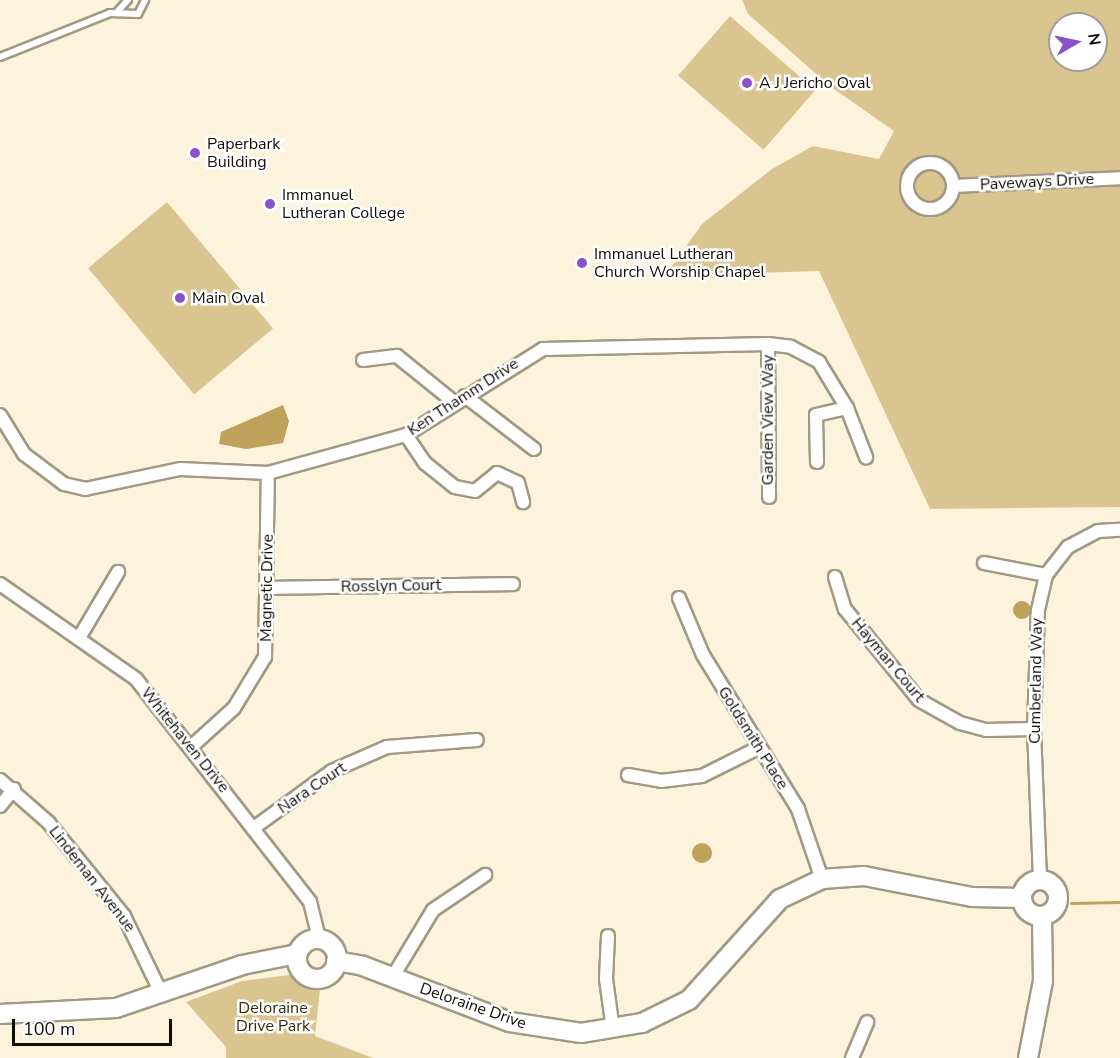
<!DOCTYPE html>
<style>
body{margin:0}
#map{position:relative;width:1120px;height:1058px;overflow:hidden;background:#fdf3dc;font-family:"Nunito Sans",sans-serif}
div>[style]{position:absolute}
.green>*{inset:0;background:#dac590;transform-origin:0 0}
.water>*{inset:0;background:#bea15a}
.round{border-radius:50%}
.stream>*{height:3px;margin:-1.5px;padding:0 1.5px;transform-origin:1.5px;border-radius:1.5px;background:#bea15a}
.roads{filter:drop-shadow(2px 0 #a29984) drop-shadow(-2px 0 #a29984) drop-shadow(0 2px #a29984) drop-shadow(0 -2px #a29984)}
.lane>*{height:6px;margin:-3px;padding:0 3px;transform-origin:3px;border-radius:3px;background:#fff}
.street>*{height:12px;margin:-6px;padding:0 6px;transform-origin:6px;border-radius:6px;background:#fff}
.street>.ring{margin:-6px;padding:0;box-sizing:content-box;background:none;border:12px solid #fff;border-radius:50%}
.secondary>*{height:18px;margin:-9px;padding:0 9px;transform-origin:9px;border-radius:9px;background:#fff}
.secondary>.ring{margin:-9px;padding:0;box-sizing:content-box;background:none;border:18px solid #fff;border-radius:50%}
.dots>*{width:16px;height:16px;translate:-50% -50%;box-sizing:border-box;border:3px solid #fff;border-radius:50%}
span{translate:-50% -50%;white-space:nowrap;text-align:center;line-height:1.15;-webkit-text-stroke:5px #fff;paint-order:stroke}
.poi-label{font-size:16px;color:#0f0c05}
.left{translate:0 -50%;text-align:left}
.street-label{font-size:16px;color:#0f0c05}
.park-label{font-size:16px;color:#372b0a}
.north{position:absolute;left:1048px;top:12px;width:60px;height:60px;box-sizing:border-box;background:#fff;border:2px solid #9f9e9b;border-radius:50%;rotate:81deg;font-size:16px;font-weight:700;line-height:24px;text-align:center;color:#0f0c05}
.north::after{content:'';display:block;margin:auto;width:21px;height:27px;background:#8a52c9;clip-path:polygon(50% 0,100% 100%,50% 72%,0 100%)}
.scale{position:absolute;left:12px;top:1019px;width:160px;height:27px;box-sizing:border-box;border:3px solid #0f0c05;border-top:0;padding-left:8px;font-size:18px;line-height:21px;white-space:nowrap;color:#0f0c05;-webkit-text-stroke:4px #fff;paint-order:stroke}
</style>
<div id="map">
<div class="green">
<i style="clip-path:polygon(evenodd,742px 0,1120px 0,1120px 507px,930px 509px,819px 271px,665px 276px,702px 224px,772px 169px,813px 146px,879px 159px,894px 131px,831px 87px,748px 14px,742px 0,1060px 24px,1096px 24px,1096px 60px,1060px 60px,1060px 24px)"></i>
<i style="left:730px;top:16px;width:113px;height:79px;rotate:41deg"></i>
<i style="left:167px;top:202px;width:165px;height:103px;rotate:50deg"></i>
<i style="clip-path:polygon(290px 975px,302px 987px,320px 989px,315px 1036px,373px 1058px,226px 1058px,226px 1047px,186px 1002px,242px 981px)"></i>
</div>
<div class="water">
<i style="clip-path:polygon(283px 405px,289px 421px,283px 443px,246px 449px,219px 444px,221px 432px)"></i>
<i class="round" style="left:1013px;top:601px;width:18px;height:18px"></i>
<i class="round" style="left:692px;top:843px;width:20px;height:20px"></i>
</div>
<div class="stream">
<i style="left:1071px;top:903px;width:49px;rotate:-1.2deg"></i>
</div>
<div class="roads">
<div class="lane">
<i style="left:118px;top:11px;width:15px;rotate:-48deg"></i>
<i style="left:0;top:57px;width:118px;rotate:-21.8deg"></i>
<i style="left:110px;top:13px;width:28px;rotate:2deg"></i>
<i style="left:138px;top:14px;width:16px;rotate:-63deg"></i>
</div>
<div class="street">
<i class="ring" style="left:907px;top:163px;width:34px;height:34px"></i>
<i style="left:953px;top:186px;width:167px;rotate:-2.7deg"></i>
<i style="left:768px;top:344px;width:153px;rotate:89.6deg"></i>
<i style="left:363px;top:360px;width:34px;rotate:-7deg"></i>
<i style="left:397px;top:356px;width:75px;rotate:39deg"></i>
<i style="left:465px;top:396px;width:87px;rotate:37.5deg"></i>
<i style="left:0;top:415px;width:46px;rotate:58.4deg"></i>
<i style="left:24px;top:454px;width:50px;rotate:36.9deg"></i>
<i style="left:64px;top:484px;width:22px;rotate:13deg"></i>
<i style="left:85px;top:489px;width:97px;rotate:-11.9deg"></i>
<i style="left:180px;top:469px;width:88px;rotate:2.6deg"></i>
<i style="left:268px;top:473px;width:143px;rotate:-15.4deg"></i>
<i style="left:406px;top:435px;width:162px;rotate:-32.1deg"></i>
<i style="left:543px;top:349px;width:225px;rotate:-1.3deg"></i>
<i style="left:768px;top:344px;width:23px;rotate:7deg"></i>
<i style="left:791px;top:347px;width:32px;rotate:28deg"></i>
<i style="left:819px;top:362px;width:54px;rotate:58.7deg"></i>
<i style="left:847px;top:408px;width:53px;rotate:68.8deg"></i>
<i style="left:406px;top:435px;width:34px;rotate:56deg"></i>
<i style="left:425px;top:463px;width:38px;rotate:39deg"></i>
<i style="left:455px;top:487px;width:20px;rotate:11deg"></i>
<i style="left:475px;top:491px;width:28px;rotate:-39deg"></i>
<i style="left:497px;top:473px;width:23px;rotate:25deg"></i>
<i style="left:518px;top:483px;width:20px;rotate:75deg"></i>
<i style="left:817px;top:462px;width:47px;rotate:-91.2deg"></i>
<i style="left:816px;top:415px;width:32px;rotate:-13deg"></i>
<i style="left:984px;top:563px;width:63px;rotate:11deg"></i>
<i style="left:835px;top:577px;width:34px;rotate:73deg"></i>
<i style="left:845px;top:609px;width:117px;rotate:50.9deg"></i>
<i style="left:919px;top:700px;width:47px;rotate:29.3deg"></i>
<i style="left:960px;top:723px;width:27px;rotate:15deg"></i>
<i style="left:986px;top:730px;width:48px;rotate:-1.2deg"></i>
<i style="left:0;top:584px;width:166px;rotate:34.9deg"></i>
<i style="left:136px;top:679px;width:283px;rotate:52deg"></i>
<i style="left:310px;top:902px;width:38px;rotate:76deg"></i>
<i style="left:269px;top:588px;width:244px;rotate:-0.9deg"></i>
<i style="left:679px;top:598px;width:62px;rotate:67.2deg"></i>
<i style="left:703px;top:655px;width:181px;rotate:58.3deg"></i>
<i style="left:798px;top:809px;width:74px;rotate:71.1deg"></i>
<i style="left:79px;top:638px;width:77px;rotate:-59.4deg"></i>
<i style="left:191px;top:747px;width:58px;rotate:-42.2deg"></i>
<i style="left:234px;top:708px;width:60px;rotate:-58.7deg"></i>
<i style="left:265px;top:657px;width:184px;rotate:-89.1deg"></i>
<i style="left:628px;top:775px;width:34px;rotate:10deg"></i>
<i style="left:661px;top:781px;width:41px;rotate:-7deg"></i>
<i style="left:702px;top:776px;width:63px;rotate:-26.6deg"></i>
<i style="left:0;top:780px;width:64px;rotate:41.2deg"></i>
<i style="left:48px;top:822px;width:121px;rotate:51deg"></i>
<i style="left:124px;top:916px;width:88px;rotate:64.3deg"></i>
<i style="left:0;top:806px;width:22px;rotate:-51deg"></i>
<i style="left:255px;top:827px;width:95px;rotate:-36deg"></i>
<i style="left:332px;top:771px;width:60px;rotate:-23.6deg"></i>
<i style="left:387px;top:747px;width:90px;rotate:-4.4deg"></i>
<i style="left:1040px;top:879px;width:150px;rotate:-92.3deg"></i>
<i style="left:1034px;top:729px;width:119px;rotate:-88.1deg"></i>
<i style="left:1038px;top:610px;width:36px;rotate:-77deg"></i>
<i style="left:1046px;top:575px;width:36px;rotate:-52deg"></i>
<i style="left:1068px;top:547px;width:34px;rotate:-28deg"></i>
<i style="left:1098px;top:531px;width:22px;rotate:-3deg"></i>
<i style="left:608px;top:936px;width:43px;rotate:92.7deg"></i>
<i style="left:606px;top:979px;width:51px;rotate:82.2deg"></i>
<i style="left:392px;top:978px;width:79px;rotate:-58.9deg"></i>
<i style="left:433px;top:910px;width:63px;rotate:-33.9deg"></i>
<i style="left:852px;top:1058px;width:39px;rotate:-67deg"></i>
</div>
<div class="secondary">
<i class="ring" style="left:1022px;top:880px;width:18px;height:18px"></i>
<i class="ring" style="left:297px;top:939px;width:22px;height:22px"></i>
<i style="left:336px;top:961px;width:27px;rotate:10deg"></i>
<i style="left:363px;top:966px;width:157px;rotate:20.9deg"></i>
<i style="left:510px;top:1022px;width:72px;rotate:8.8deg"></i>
<i style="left:581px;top:1033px;width:62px;rotate:-9.3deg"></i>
<i style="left:642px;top:1023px;width:52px;rotate:-26.1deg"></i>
<i style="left:689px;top:1000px;width:136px;rotate:-48deg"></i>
<i style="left:780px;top:899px;width:47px;rotate:-25.5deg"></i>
<i style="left:822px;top:879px;width:42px;rotate:-4.1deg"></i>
<i style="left:864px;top:876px;width:110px;rotate:11deg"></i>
<i style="left:972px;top:897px;width:50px;rotate:1.1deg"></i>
<i style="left:0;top:1014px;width:116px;rotate:-3deg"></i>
<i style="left:116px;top:1008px;width:133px;rotate:-18.8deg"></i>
<i style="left:242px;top:965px;width:56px;rotate:-11.3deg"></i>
<i style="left:1028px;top:1058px;width:78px;rotate:-79deg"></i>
<i style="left:1043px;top:981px;width:65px;rotate:-90.9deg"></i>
</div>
</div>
<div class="dots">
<i style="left:747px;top:83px;background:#8a52c9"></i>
<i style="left:195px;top:153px;background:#8a52c9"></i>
<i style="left:270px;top:204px;background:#8a52c9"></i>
<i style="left:582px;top:263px;background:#8a52c9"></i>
<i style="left:180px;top:298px;background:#8a52c9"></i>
</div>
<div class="poi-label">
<span class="left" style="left:759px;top:83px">A J Jericho Oval</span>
<span class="left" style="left:207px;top:153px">Paperbark<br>Building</span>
<span class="left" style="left:282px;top:204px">Immanuel<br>Lutheran College</span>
<span class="left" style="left:594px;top:263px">Immanuel Lutheran<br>Church Worship Chapel</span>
<span class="left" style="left:192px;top:298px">Main Oval</span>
</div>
<div class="street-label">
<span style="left:1037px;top:182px;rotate:-3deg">Paveways Drive</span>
<span style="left:463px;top:397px;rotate:-33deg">Ken Thamm Drive</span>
<span style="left:768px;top:420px;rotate:-90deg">Garden View Way</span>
<span style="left:391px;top:586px;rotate:-1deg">Rosslyn Court</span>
<span style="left:267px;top:588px;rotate:-89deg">Magnetic Drive</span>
<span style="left:888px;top:660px;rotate:50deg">Hayman Court</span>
<span style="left:1036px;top:681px;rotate:-89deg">Cumberland Way</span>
<span style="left:753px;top:738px;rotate:58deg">Goldsmith Place</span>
<span style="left:185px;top:740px;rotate:51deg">Whitehaven Drive</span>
<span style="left:312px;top:788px;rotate:-34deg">Nara Court</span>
<span style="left:92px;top:879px;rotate:52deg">Lindeman Avenue</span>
<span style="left:473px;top:1006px;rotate:19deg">Deloraine Drive</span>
</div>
<div class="park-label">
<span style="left:273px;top:1017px">Deloraine<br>Drive Park</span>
</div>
<div class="north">N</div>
<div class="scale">100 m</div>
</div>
